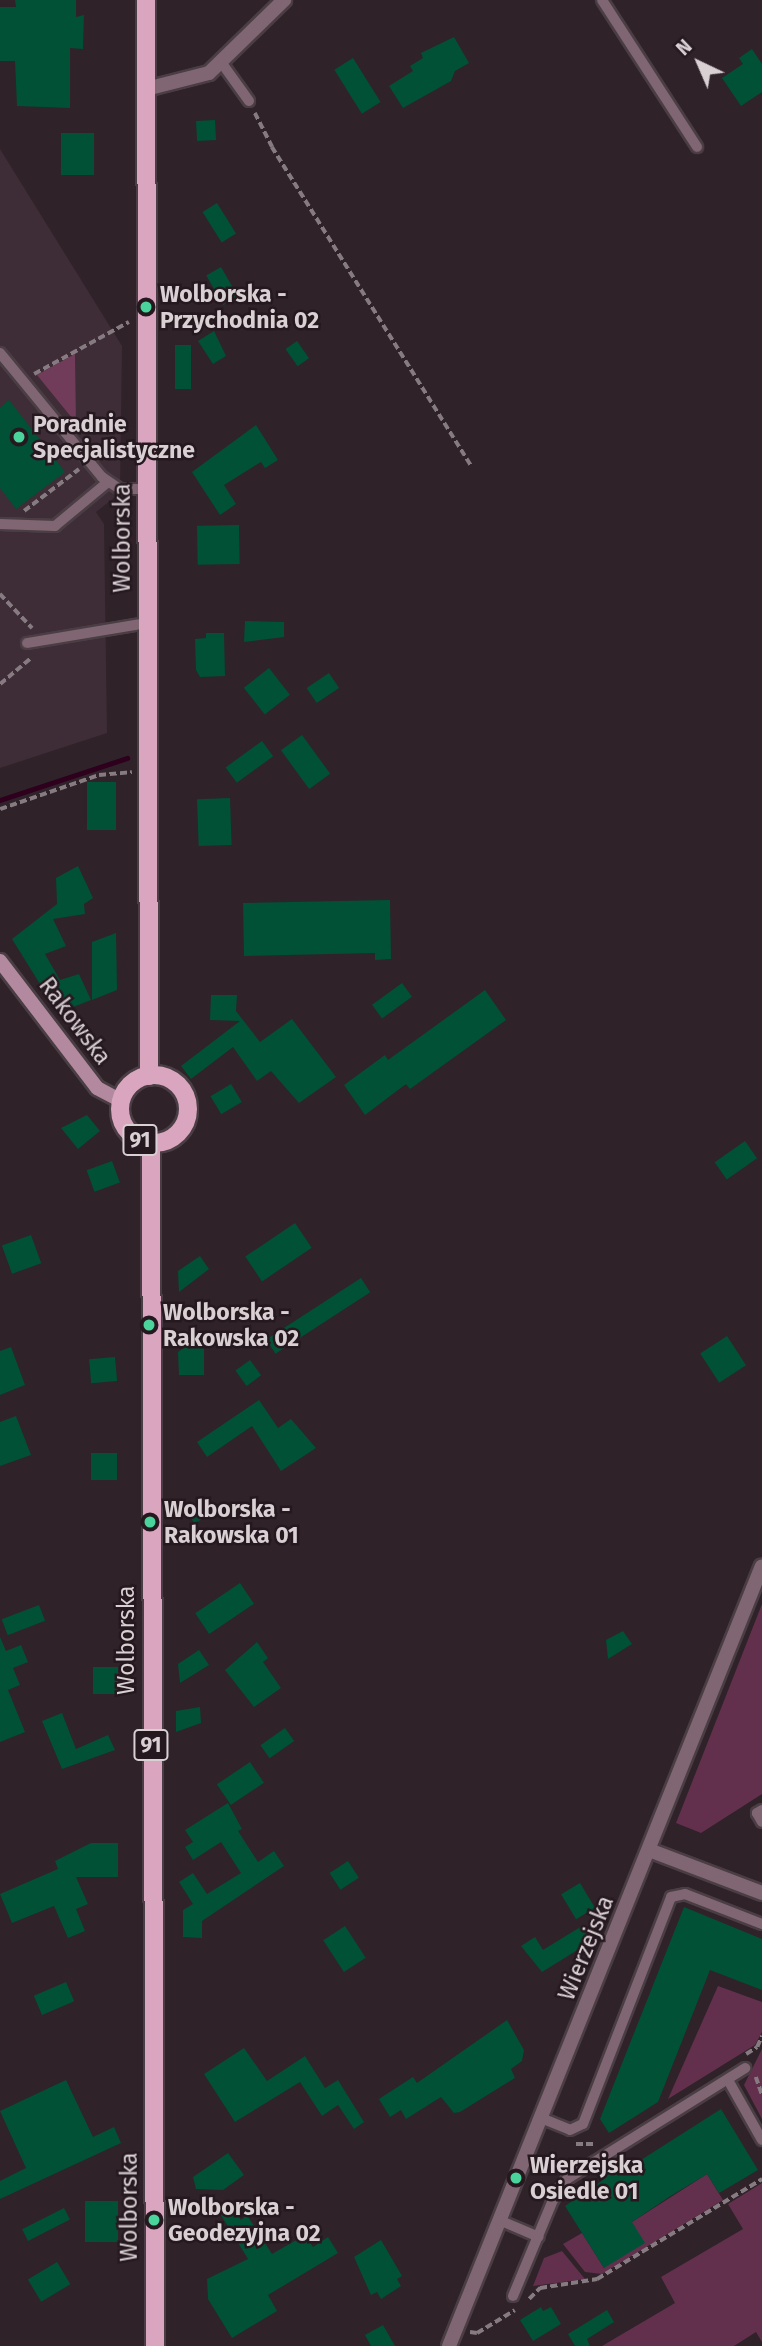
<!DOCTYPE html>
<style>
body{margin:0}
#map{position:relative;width:762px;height:2346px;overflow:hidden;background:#2f2229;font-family:"Fira Sans",sans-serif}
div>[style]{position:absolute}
.built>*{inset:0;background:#3e2d36}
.green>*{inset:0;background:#62304c}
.forest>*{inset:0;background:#713c59}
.stream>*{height:5px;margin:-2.5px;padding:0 2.5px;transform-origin:2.5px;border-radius:2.5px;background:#2e001d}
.building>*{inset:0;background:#015136;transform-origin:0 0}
.path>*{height:3.5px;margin-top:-1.75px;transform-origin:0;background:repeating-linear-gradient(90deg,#867b81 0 7px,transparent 0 10.5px)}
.roads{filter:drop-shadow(2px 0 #4a3e44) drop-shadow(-2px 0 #4a3e44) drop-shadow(0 2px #4a3e44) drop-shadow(0 -2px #4a3e44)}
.service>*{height:10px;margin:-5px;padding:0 5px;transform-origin:5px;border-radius:5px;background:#806673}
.minor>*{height:14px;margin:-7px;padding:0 7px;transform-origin:7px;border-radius:7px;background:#806673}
.tertiary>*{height:14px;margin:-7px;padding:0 7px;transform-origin:7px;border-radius:7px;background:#806673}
.secondary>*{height:14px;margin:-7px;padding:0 7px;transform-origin:7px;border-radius:7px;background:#b2899e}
.primary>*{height:18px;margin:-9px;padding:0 9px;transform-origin:9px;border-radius:9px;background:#d9a5bf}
.primary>.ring{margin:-9px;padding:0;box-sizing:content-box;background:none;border:18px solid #d9a5bf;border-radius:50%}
.dots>*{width:19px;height:19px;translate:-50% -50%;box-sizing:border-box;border:4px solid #25191f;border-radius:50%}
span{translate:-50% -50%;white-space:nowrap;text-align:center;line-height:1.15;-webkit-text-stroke:5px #25191f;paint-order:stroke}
.shield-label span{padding:2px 5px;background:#25191f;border:2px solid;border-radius:5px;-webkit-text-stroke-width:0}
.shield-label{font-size:21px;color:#d9d0d4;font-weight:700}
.poi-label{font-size:23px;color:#d9d0d4;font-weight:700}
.left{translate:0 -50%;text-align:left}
.street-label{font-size:23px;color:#d9d0d4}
.north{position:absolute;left:664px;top:28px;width:70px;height:70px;-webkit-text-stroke:5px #25191f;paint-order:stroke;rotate:316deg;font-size:19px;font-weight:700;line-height:28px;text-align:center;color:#d9d0d4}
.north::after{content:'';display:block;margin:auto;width:24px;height:32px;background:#d9d0d4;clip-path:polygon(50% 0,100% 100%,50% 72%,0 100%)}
</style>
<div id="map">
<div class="built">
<i style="clip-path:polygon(0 149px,122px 346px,120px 493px,96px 512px,104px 524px,107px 733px,0 768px)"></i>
</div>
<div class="green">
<i style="clip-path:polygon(762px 1604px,762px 1794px,701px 1833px,676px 1823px)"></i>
<i style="clip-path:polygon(718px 1986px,762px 2002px,762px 2032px,755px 2045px,668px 2099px)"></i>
<i style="clip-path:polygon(762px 2049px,762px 2119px,744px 2085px)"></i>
<i style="clip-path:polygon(707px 2174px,723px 2200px,602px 2274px,585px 2272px,563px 2244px,582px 2233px,604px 2268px,632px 2222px)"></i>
<i style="clip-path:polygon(762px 2183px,762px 2342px,756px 2332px,734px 2346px,602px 2346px,675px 2303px,661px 2277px,743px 2229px,728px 2204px)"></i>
<i style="clip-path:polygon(562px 2251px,585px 2279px,533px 2286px,544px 2258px)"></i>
</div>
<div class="forest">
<i style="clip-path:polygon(75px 354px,75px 357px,76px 423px,37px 375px)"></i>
</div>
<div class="stream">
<i style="left:0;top:800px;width:134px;rotate:-18.3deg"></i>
</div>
<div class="building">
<i style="clip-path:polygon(15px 0,76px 0,76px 17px,84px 15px,83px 49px,70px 48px,70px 108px,17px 106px,15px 61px,0 61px,0 7px,16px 7px)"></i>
<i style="clip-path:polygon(454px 37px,469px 63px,455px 71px,451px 81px,403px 108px,389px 86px,413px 71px,410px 66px,423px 58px,421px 53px)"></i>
<i style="clip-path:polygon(752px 49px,762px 64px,762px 92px,741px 106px,722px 78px,743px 64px,739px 58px)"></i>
<i style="left:353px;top:58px;width:52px;height:22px;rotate:58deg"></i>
<i style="left:215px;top:120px;width:20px;height:19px;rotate:87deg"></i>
<i style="left:61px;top:133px;width:33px;height:42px"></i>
<i style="left:217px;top:203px;width:36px;height:17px;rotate:58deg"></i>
<i style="left:221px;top:267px;width:34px;height:17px;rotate:60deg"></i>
<i style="clip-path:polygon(214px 331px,226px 356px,213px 364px,198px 341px)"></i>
<i style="left:297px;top:341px;width:21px;height:14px;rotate:55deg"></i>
<i style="left:175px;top:345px;width:16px;height:44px"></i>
<i style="clip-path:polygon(9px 400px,65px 472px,16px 509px,0 488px,0 408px)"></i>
<i style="clip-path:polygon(256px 425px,278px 460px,265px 468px,261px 462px,224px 485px,236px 504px,220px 515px,192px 472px)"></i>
<i style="left:239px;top:525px;width:39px;height:42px;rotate:89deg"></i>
<i style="clip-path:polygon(245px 621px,284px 622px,284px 637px,244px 642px)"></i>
<i style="clip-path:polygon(206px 633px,224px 633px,225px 676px,200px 677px,196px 670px,195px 639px,206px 638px)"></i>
<i style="left:269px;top:668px;width:34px;height:32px;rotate:52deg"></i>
<i style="left:329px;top:673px;width:18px;height:27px;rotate:56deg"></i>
<i style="left:302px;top:735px;width:48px;height:26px;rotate:54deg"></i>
<i style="left:262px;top:741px;width:19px;height:45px;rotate:54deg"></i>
<i style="left:87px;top:782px;width:29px;height:48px"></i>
<i style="left:230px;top:798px;width:47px;height:33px;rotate:88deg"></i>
<i style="clip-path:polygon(78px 866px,93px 898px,84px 904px,85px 914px,53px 919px,66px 946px,45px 954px,60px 980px,79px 974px,91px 1000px,58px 1013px,12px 939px,57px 904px,56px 878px)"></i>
<i style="clip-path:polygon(390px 900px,391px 959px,375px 960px,375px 953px,244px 956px,243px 903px)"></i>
<i style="clip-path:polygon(116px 933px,117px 990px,92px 1000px,92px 942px)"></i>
<i style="left:402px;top:983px;width:17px;height:37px;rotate:54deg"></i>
<i style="clip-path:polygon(485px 990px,506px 1020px,410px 1089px,406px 1084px,365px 1115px,344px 1085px,385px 1055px,388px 1060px)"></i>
<i style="clip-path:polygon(211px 995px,237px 995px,236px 1011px,260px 1042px,292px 1019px,336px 1077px,299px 1103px,271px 1071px,257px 1081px,233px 1047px,191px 1079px,181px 1066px,240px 1021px,210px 1020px)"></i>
<i style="left:231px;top:1084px;width:21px;height:24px;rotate:59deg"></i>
<i style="clip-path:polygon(87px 1115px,100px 1131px,78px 1149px,61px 1128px)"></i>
<i style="left:745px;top:1141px;width:21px;height:37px;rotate:55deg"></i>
<i style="left:112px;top:1161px;width:23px;height:27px;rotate:70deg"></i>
<i style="left:295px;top:1223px;width:30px;height:60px;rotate:56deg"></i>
<i style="left:31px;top:1235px;width:30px;height:31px;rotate:70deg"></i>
<i style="clip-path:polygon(200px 1256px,209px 1269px,179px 1292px,178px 1271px)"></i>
<i style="left:361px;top:1278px;width:17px;height:113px;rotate:57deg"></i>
<i style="clip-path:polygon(204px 1333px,204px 1375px,179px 1375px,178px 1352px)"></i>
<i style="left:727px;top:1336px;width:35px;height:32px;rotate:57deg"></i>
<i style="clip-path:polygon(11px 1347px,25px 1385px,0 1395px,0 1351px)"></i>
<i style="left:115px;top:1357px;width:24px;height:26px;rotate:85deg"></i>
<i style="left:250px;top:1360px;width:19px;height:18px;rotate:54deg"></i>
<i style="clip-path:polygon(259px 1400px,278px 1428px,291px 1419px,316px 1448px,281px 1471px,252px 1426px,207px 1457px,197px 1442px)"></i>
<i style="clip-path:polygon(16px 1416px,31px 1455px,0 1466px,0 1422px)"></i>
<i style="left:117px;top:1453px;width:27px;height:26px;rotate:90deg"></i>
<i style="left:202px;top:1500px;width:15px;height:20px;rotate:53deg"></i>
<i style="left:240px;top:1583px;width:25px;height:54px;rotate:56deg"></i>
<i style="left:39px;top:1605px;width:17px;height:40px;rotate:69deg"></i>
<i style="clip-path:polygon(623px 1631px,632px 1644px,608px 1659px,606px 1640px)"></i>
<i style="clip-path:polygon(0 1637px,6px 1651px,21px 1645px,28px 1662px,13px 1668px,20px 1685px,8px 1690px,25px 1732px,0 1742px)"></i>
<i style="clip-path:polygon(257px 1642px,268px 1658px,263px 1662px,281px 1688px,254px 1707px,225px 1670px)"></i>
<i style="clip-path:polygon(199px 1650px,209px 1665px,180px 1683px,178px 1664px)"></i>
<i style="left:118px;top:1667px;width:27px;height:25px;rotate:90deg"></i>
<i style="clip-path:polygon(200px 1707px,201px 1723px,176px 1732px,176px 1711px)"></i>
<i style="clip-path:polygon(62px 1713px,76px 1749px,108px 1735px,115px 1750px,62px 1769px,42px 1721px)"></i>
<i style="left:285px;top:1728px;width:16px;height:30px;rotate:55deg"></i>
<i style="left:250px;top:1762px;width:25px;height:40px;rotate:56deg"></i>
<i style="clip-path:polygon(228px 1803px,242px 1829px,238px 1831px,258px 1862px,274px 1851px,284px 1866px,202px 1921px,202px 1938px,183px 1937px,183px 1910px,193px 1904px,179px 1882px,193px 1873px,207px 1894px,241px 1873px,221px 1842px,193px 1860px,185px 1847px,193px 1842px,185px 1830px)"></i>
<i style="clip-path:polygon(91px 1843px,118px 1843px,118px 1877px,76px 1877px,88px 1904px,76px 1909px,85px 1931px,68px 1938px,54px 1906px,12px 1923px,0 1894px,58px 1869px,55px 1861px)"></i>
<i style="left:348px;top:1861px;width:20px;height:22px;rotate:57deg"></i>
<i style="left:580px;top:1883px;width:29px;height:22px;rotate:59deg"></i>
<i style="clip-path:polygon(684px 1907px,762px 1939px,762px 1990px,710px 1970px,658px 2102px,609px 2133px,600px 2119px)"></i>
<i style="left:345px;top:1926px;width:38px;height:26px;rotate:57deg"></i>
<i style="clip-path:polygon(582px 1926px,592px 1941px,542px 1972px,521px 1946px,535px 1937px,543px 1950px,533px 1956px)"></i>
<i style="left:66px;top:1982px;width:21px;height:35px;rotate:67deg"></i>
<i style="clip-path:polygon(507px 2020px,524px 2050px,522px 2061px,511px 2069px,515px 2078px,460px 2112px,454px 2113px,441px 2097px,406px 2119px,401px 2110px,390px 2117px,379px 2099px,413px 2077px,417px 2083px)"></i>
<i style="clip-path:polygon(244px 2048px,267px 2081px,305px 2056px,325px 2088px,338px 2080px,364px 2122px,354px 2129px,338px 2105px,322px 2116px,300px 2082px,235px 2122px,204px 2074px)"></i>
<i style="clip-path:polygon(66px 2080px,93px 2137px,114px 2127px,121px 2143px,0 2199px,0 2181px,26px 2168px,0 2111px)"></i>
<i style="clip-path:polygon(721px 2109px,758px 2170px,719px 2193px,707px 2174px,669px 2197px,632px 2222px,645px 2243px,604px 2268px,565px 2206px,603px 2180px,600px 2175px,614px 2166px,619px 2174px)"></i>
<i style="clip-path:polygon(228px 2153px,244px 2175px,223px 2190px,196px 2189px,193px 2177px)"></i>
<i style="left:85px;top:2201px;width:33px;height:41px"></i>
<i style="clip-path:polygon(231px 2205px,241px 2220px,247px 2215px,272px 2254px,305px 2235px,313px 2247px,328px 2237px,338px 2253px,268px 2295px,277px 2311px,232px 2338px,208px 2299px,207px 2279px,248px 2259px,219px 2212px)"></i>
<i style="left:64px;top:2208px;width:13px;height:47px;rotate:63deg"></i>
<i style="clip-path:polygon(381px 2240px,402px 2276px,397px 2279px,401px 2286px,381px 2299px,377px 2292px,371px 2295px,354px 2257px)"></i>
<i style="left:57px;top:2262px;width:26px;height:34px;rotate:59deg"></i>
<i style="clip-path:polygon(541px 2307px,543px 2311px,551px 2307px,561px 2324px,533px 2341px,520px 2320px)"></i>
<i style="clip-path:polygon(607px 2310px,614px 2322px,587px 2339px,590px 2346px,575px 2346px,568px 2334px)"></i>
<i style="clip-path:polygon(383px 2325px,395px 2346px,371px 2346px,365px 2335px)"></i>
</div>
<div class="path">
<i style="left:255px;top:113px;width:38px;rotate:63deg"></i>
<i style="left:272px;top:147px;width:376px;rotate:58deg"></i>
<i style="left:34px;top:374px;width:108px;rotate:-28.7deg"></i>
<i style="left:24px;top:511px;width:69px;rotate:-37.4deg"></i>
<i style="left:0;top:594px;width:47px;rotate:46.7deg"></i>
<i style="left:0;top:684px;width:40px;rotate:-40deg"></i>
<i style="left:0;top:809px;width:105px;rotate:-19deg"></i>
<i style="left:99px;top:775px;width:33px;rotate:-5deg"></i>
<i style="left:746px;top:2054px;width:13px;rotate:-32deg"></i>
<i style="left:757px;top:2047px;width:12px;rotate:-66deg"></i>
<i style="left:756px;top:2077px;width:18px;rotate:71deg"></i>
<i style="left:576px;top:2144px;width:20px"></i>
<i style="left:529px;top:2299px;width:16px;rotate:-45deg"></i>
<i style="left:540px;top:2288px;width:58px;rotate:-9deg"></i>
<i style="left:597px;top:2279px;width:193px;rotate:-31.2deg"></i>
<i style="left:470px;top:2332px;width:7px;rotate:8deg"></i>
<i style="left:477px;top:2333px;width:44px;rotate:-31.2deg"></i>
</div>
<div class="roads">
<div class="service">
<i style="left:602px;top:0;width:175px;rotate:57.1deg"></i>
<i style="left:221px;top:62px;width:48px;rotate:54.3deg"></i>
<i style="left:0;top:353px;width:161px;rotate:50.6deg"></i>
<i style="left:102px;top:477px;width:22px;rotate:34deg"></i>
<i style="left:120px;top:489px;width:27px"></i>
<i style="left:0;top:524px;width:55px;rotate:2.1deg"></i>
<i style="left:55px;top:526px;width:69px;rotate:-39.7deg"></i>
<i style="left:27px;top:643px;width:121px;rotate:-9.5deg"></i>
<i style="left:762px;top:1810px;width:6px;rotate:149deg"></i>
<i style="left:757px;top:1813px;width:10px;rotate:61deg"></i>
<i style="left:728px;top:2080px;width:69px;rotate:60.5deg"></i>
<i style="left:541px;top:2118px;width:31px;rotate:22deg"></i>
<i style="left:570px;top:2130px;width:14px;rotate:-25deg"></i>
<i style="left:583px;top:2124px;width:243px;rotate:-68.8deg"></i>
<i style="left:671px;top:1897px;width:14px;rotate:-12deg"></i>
<i style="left:685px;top:1894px;width:83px;rotate:21.3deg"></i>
<i style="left:499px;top:2220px;width:43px;rotate:23deg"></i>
<i style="left:513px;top:2296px;width:104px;rotate:-67.4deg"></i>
<i style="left:553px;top:2200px;width:25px;rotate:-56deg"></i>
<i style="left:567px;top:2179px;width:210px;rotate:-31.9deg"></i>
</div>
<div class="minor">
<i style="left:146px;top:89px;width:65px;rotate:-14.3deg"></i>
<i style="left:209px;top:73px;width:105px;rotate:-44.2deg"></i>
<i style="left:649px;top:1850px;width:121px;rotate:20.8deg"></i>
</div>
<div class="tertiary">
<i style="left:449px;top:2346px;width:840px;rotate:-68.14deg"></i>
</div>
<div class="secondary">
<i style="left:0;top:961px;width:160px;rotate:52.6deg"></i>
<i style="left:97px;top:1088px;width:27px;rotate:28deg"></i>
</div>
<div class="primary">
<i style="left:146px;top:0;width:1076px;rotate:89.84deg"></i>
<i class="ring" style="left:120px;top:1075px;width:50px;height:50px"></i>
<i style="left:151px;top:1143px;width:1203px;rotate:89.81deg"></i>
</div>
</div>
<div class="dots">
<i style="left:146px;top:307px;background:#4ad49c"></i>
<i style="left:19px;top:437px;background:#4ad49c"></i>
<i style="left:149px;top:1325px;background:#4ad49c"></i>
<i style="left:150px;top:1522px;background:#4ad49c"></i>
<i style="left:516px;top:2178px;background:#4ad49c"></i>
<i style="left:154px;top:2220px;background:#4ad49c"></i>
</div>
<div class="shield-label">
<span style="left:140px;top:1140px">91</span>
<span style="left:151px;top:1745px">91</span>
</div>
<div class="poi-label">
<span class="left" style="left:160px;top:307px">Wolborska -<br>Przychodnia 02</span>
<span class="left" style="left:33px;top:437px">Poradnie<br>Specjalistyczne</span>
<span class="left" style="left:163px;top:1325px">Wolborska -<br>Rakowska 02</span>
<span class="left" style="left:164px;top:1522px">Wolborska -<br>Rakowska 01</span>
<span class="left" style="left:530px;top:2178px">Wierzejska<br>Osiedle 01</span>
<span class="left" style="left:168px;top:2220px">Wolborska -<br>Geodezyjna 02</span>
</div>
<div class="street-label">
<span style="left:122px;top:538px;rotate:-90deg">Wolborska</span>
<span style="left:75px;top:1021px;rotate:53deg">Rakowska</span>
<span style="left:126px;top:1640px;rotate:-90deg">Wolborska</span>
<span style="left:586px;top:1948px;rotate:-68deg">Wierzejska</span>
<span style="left:129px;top:2207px;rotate:-90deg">Wolborska</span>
</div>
<div class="north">N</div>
</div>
